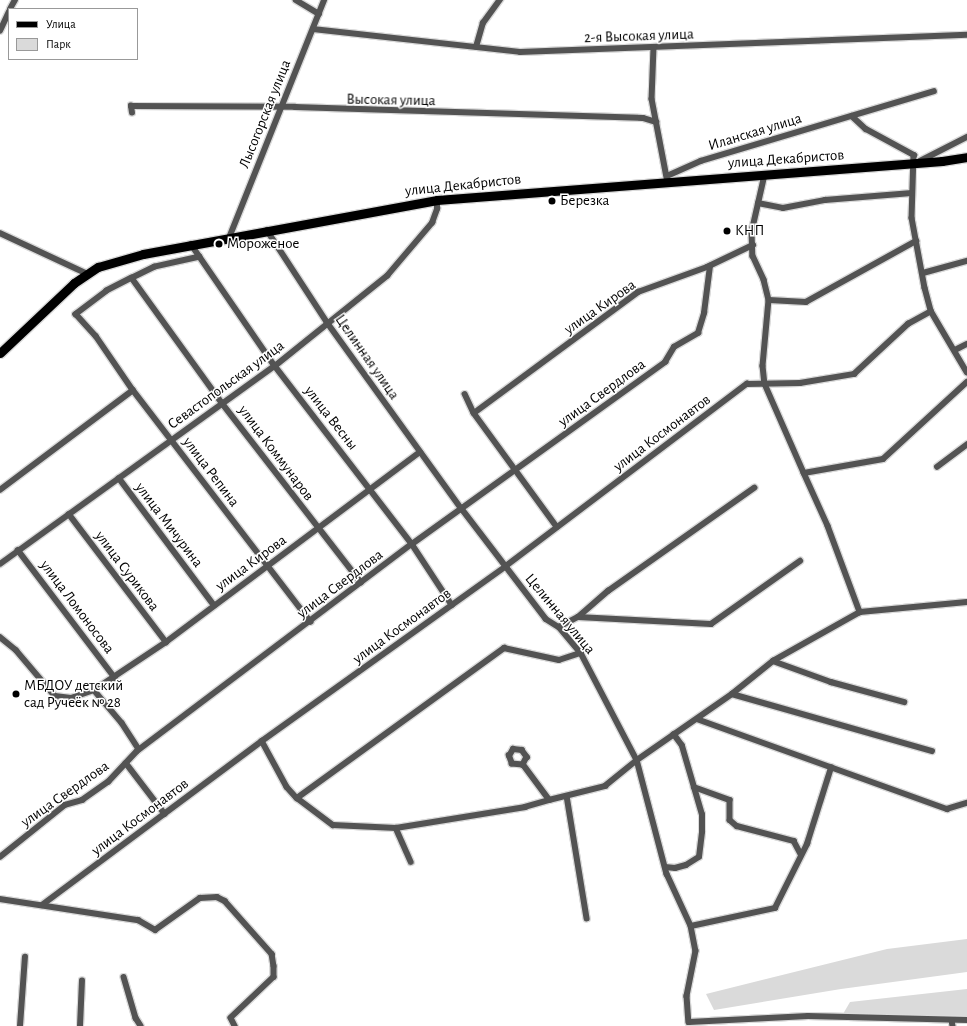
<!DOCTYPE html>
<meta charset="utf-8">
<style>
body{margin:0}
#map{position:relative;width:967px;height:1026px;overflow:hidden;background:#fff;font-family:"Alegreya Sans",sans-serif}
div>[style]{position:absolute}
.green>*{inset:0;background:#dadada}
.roads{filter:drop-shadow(1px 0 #dbdbdb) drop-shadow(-1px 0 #dbdbdb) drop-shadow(0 1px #dbdbdb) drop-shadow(0 -1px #dbdbdb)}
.minor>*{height:5.5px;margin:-2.75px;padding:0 2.75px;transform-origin:2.75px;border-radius:2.75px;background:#535353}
.primary>*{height:9px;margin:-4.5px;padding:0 4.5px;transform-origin:4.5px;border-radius:4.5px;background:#000}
.dots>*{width:11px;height:11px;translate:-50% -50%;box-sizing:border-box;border:2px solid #fff;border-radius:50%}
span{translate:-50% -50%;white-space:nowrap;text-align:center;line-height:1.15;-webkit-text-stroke:3px #fff;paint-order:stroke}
.street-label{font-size:15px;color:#000}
.poi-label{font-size:15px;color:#000}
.left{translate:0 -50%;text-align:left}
.legend{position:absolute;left:8px;top:8px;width:130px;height:52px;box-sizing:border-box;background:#fff;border:1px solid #999;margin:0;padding:5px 7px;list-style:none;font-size:12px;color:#000}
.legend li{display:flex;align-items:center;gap:8px;height:20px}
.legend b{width:20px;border:1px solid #999}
</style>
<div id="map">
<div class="green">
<i style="clip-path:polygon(967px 939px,967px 972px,841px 989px,714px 1010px,706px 994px,887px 949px)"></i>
<i style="clip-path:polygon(967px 989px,967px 1016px,843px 1014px,850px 1002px)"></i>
</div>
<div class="roads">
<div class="minor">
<i style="left:296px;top:0;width:27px;rotate:31deg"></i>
<i style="left:10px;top:9px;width:10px;rotate:-61deg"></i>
<i style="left:313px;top:29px;width:208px;rotate:6.3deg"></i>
<i style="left:520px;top:52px;width:447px;rotate:-2.2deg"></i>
<i style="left:0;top:31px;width:21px;rotate:-65deg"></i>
<i style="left:476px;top:47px;width:25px;rotate:-74deg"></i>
<i style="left:483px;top:23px;width:29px;rotate:-54deg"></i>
<i style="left:654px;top:48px;width:51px;rotate:92.2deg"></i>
<i style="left:652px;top:99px;width:80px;rotate:79.2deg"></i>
<i style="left:132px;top:113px;width:7px;rotate:-98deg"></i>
<i style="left:131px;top:106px;width:164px;rotate:0.3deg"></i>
<i style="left:295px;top:107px;width:348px;rotate:1.8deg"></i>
<i style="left:643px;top:118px;width:14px;rotate:17deg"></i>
<i style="left:852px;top:116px;width:19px;rotate:43deg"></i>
<i style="left:866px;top:129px;width:55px;rotate:28.4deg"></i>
<i style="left:914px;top:155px;width:63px;rotate:91.8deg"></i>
<i style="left:912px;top:218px;width:71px;rotate:79.5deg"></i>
<i style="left:925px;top:288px;width:24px;rotate:75deg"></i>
<i style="left:931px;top:311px;width:71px;rotate:59.5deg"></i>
<i style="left:920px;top:161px;width:53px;rotate:-27.1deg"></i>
<i style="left:765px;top:175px;width:58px;rotate:102.8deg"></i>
<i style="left:752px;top:232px;width:24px;rotate:88deg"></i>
<i style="left:753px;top:256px;width:26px;rotate:65deg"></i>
<i style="left:764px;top:280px;width:21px;rotate:76deg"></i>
<i style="left:769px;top:300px;width:37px;rotate:3deg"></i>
<i style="left:806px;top:302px;width:126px;rotate:-29deg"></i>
<i style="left:667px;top:176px;width:37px;rotate:-24deg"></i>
<i style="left:701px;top:161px;width:243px;rotate:-16.7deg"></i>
<i style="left:758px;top:203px;width:25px;rotate:11deg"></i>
<i style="left:783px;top:208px;width:43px;rotate:-10.8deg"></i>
<i style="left:825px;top:200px;width:87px;rotate:-4.6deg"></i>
<i style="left:267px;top:230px;width:110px;rotate:56.9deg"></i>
<i style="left:327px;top:322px;width:231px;rotate:54.2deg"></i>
<i style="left:462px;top:509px;width:138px;rotate:52.6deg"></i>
<i style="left:546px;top:619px;width:15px;rotate:32deg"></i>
<i style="left:559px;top:627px;width:34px;rotate:50deg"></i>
<i style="left:581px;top:653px;width:121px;rotate:62.4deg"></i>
<i style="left:637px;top:760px;width:118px;rotate:75.3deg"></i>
<i style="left:667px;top:874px;width:57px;rotate:65.2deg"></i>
<i style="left:691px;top:926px;width:25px;rotate:79deg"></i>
<i style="left:696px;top:951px;width:46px;rotate:101.3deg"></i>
<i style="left:687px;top:996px;width:26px;rotate:86deg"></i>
<i style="left:689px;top:1022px;width:119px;rotate:-2.9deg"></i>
<i style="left:808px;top:1016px;width:159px;rotate:1.4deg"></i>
<i style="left:0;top:233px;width:97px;rotate:25deg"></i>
<i style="left:229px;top:238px;width:256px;rotate:-68.2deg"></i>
<i style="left:191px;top:244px;width:148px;rotate:55.5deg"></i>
<i style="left:275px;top:366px;width:225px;rotate:52.4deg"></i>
<i style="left:412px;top:544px;width:73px;rotate:56.7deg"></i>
<i style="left:200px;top:257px;width:46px;rotate:167.5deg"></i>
<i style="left:155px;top:267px;width:25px;rotate:154deg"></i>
<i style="left:132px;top:278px;width:154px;rotate:54.2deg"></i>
<i style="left:222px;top:403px;width:227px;rotate:52.2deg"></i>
<i style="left:923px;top:273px;width:46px;rotate:-15.3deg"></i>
<i style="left:132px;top:278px;width:28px;rotate:153deg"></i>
<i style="left:107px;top:291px;width:39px;rotate:143deg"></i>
<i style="left:76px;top:314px;width:30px;rotate:48deg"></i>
<i style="left:96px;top:336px;width:65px;rotate:55.6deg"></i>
<i style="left:133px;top:390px;width:292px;rotate:52.5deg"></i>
<i style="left:769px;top:300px;width:66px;rotate:95.2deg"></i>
<i style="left:763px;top:366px;width:18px;rotate:84deg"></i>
<i style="left:765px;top:384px;width:97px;rotate:66.3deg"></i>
<i style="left:804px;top:473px;width:80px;rotate:-10deg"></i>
<i style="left:883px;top:459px;width:114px;rotate:-42.5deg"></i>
<i style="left:955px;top:350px;width:13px;rotate:-27deg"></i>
<i style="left:465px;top:394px;width:21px;rotate:65deg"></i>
<i style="left:474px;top:413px;width:141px;rotate:53.9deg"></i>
<i style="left:474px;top:413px;width:204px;rotate:-36.4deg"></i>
<i style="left:638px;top:292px;width:73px;rotate:-19.9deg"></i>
<i style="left:707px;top:267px;width:51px;rotate:-25.6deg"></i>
<i style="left:937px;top:467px;width:38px;rotate:-37deg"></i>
<i style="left:804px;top:473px;width:58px;rotate:65.6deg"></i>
<i style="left:828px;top:526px;width:92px;rotate:69.6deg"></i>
<i style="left:119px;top:478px;width:159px;rotate:53.2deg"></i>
<i style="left:0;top:490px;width:166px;rotate:-36.9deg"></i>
<i style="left:69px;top:514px;width:161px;rotate:52.8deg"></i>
<i style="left:18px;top:550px;width:161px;rotate:52.8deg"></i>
<i style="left:0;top:564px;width:339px;rotate:-35.8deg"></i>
<i style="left:275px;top:366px;width:144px;rotate:-38.8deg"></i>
<i style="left:387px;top:276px;width:70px;rotate:-49.7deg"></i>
<i style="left:432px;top:223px;width:15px;rotate:-70deg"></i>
<i style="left:437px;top:209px;width:9px;rotate:-90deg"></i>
<i style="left:578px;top:617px;width:133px;rotate:3deg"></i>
<i style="left:711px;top:624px;width:109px;rotate:-35.3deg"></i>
<i style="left:559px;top:627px;width:21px;rotate:-28deg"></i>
<i style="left:578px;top:617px;width:40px;rotate:-41deg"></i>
<i style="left:608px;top:591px;width:179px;rotate:-35.2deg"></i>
<i style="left:0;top:637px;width:21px;rotate:39deg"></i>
<i style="left:16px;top:650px;width:60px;rotate:49.7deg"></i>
<i style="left:55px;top:696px;width:16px;rotate:7deg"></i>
<i style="left:71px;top:698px;width:24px;rotate:-19deg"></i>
<i style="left:94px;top:690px;width:43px;rotate:49.7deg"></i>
<i style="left:122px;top:723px;width:31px;rotate:57deg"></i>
<i style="left:773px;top:661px;width:62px;rotate:19.9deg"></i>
<i style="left:831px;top:682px;width:76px;rotate:15.3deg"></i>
<i style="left:94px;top:690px;width:87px;rotate:-33.7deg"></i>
<i style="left:166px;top:642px;width:317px;rotate:-36.8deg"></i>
<i style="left:732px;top:694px;width:208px;rotate:15.9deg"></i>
<i style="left:697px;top:719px;width:266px;rotate:19.8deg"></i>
<i style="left:947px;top:809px;width:21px;rotate:-17deg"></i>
<i style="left:262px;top:741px;width:52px;rotate:61.5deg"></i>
<i style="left:287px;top:787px;width:15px;rotate:48deg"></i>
<i style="left:297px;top:798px;width:45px;rotate:36.9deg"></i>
<i style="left:333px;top:825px;width:63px;rotate:2.7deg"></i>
<i style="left:396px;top:828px;width:131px;rotate:-9.2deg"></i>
<i style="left:525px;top:807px;width:25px;rotate:-16deg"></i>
<i style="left:549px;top:800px;width:44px;rotate:-126.6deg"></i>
<i style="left:523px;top:765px;width:11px;rotate:-175deg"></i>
<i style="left:512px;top:764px;width:9px;rotate:-111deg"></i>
<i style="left:509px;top:756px;width:8px;rotate:-60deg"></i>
<i style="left:513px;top:749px;width:9px;rotate:6deg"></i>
<i style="left:522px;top:750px;width:9px;rotate:54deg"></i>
<i style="left:527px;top:757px;width:9px;rotate:117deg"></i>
<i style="left:126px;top:763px;width:64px;rotate:52.6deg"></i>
<i style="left:694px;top:787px;width:38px;rotate:20deg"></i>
<i style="left:730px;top:800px;width:20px;rotate:90deg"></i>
<i style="left:730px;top:820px;width:9px;rotate:41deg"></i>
<i style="left:737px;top:826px;width:59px;rotate:14.7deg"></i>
<i style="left:794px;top:841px;width:15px;rotate:62deg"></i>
<i style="left:567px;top:796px;width:124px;rotate:80.7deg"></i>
<i style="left:297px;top:798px;width:256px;rotate:-35.9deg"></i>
<i style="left:504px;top:648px;width:56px;rotate:12.3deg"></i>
<i style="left:559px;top:660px;width:23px;rotate:-18deg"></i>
<i style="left:549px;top:800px;width:58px;rotate:-14deg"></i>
<i style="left:605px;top:786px;width:41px;rotate:-39.1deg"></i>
<i style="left:637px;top:760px;width:116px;rotate:-34.8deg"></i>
<i style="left:732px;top:694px;width:53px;rotate:-38.8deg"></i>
<i style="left:773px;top:661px;width:100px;rotate:-29.4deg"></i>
<i style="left:860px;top:612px;width:107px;rotate:-5.3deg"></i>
<i style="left:396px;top:828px;width:37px;rotate:66deg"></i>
<i style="left:0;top:857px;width:83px;rotate:-38.7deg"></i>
<i style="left:65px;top:805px;width:18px;rotate:-16deg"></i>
<i style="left:82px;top:800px;width:32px;rotate:-35deg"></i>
<i style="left:108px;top:782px;width:42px;rotate:-46.9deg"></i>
<i style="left:137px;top:751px;width:344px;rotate:-37deg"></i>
<i style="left:412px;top:544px;width:312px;rotate:-35.7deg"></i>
<i style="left:665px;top:362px;width:17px;rotate:-59deg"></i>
<i style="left:674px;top:347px;width:28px;rotate:-30deg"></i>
<i style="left:698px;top:333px;width:21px;rotate:-73deg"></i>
<i style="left:704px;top:313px;width:47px;rotate:-82.7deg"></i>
<i style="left:665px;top:867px;width:10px;rotate:6deg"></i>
<i style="left:675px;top:868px;width:11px;rotate:-15deg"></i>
<i style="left:686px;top:865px;width:15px;rotate:-32deg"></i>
<i style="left:699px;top:857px;width:25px;rotate:-83deg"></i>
<i style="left:702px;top:832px;width:17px;rotate:-90deg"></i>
<i style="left:702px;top:815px;width:72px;rotate:-106.2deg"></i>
<i style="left:682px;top:746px;width:14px;rotate:-126deg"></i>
<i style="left:0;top:899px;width:140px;rotate:8.7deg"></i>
<i style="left:138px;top:920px;width:20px;rotate:30deg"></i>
<i style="left:155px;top:930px;width:55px;rotate:-35.4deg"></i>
<i style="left:200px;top:898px;width:17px;rotate:-3deg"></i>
<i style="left:217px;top:897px;width:9px;rotate:27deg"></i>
<i style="left:225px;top:901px;width:71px;rotate:48.4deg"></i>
<i style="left:272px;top:954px;width:12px;rotate:81deg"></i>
<i style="left:274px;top:966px;width:11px;rotate:90deg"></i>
<i style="left:274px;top:977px;width:59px;rotate:136.4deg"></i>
<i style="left:231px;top:1018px;width:9px;rotate:63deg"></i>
<i style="left:42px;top:905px;width:274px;rotate:-36.7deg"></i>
<i style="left:262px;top:741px;width:300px;rotate:-35.6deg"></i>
<i style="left:506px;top:566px;width:302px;rotate:-37.1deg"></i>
<i style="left:747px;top:384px;width:53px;rotate:-1.1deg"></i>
<i style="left:800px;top:383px;width:55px;rotate:-9.5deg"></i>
<i style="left:854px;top:374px;width:74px;rotate:-42.8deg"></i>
<i style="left:908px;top:324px;width:26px;rotate:-29deg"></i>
<i style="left:691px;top:926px;width:86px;rotate:-12.1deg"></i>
<i style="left:775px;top:908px;width:72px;rotate:-63.4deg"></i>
<i style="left:807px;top:844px;width:80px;rotate:-72.5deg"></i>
<i style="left:124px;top:977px;width:43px;rotate:73.7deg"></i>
<i style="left:136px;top:1018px;width:9px;rotate:58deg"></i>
<i style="left:952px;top:1020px;width:6px;rotate:81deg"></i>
<i style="left:20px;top:1026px;width:69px;rotate:-85.9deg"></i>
<i style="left:80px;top:1026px;width:45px;rotate:-87.5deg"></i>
</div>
<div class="primary">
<i style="left:0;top:353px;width:102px;rotate:-43.4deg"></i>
<i style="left:74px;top:283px;width:29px;rotate:-34deg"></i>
<i style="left:98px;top:267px;width:47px;rotate:-16.1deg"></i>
<i style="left:143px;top:254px;width:299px;rotate:-10.4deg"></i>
<i style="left:437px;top:200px;width:507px;rotate:-4.42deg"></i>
<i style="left:942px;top:161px;width:25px;rotate:-9deg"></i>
</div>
</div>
<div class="dots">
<i style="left:552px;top:201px;background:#000"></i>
<i style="left:727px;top:231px;background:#000"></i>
<i style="left:219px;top:244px;background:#000"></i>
<i style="left:16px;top:694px;background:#000"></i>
</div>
<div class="street-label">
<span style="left:639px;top:36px;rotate:-2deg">2-я Высокая улица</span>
<span style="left:391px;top:100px;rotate:1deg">Высокая улица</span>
<span style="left:265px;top:114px;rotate:-68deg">Лысогорская улица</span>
<span style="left:755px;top:132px;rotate:-17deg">Иланская улица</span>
<span style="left:786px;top:159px;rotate:-4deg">улица Декабристов</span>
<span style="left:463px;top:185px;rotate:-6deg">улица Декабристов</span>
<span style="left:600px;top:307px;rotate:-35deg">улица Кирова</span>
<span style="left:367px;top:357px;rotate:55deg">Целинная улица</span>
<span style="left:226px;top:385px;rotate:-36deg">Севастопольская улица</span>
<span style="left:602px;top:393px;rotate:-36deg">улица Свердлова</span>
<span style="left:331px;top:418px;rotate:52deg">улица Весны</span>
<span style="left:662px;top:433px;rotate:-37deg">улица Космонавтов</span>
<span style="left:276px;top:453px;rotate:53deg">улица Коммунаров</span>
<span style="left:211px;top:472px;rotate:53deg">улица Репина</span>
<span style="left:169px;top:525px;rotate:53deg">улица Мичурина</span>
<span style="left:251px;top:563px;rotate:-36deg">улица Кирова</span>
<span style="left:127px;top:571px;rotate:53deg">улица Сурикова</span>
<span style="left:340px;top:584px;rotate:-37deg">улица Свердлова</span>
<span style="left:77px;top:607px;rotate:53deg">улица Ломоносова</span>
<span style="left:560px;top:614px;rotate:50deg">Целинная улица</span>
<span style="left:402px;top:626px;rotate:-36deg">улица Космонавтов</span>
<span style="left:65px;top:794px;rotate:-35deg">улица Свердлова</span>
<span style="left:140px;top:817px;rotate:-37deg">улица Космонавтов</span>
</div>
<div class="poi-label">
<span class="left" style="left:560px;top:201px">Березка</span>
<span class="left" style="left:735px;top:231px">КНП</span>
<span class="left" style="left:227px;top:244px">Мороженое</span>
<span class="left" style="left:24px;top:694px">МБДОУ детский<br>сад Ручеёк № 28</span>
</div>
<ul class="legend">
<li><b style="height:5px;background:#000"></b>Улица</li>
<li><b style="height:11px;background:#dadada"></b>Парк</li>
</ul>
</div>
